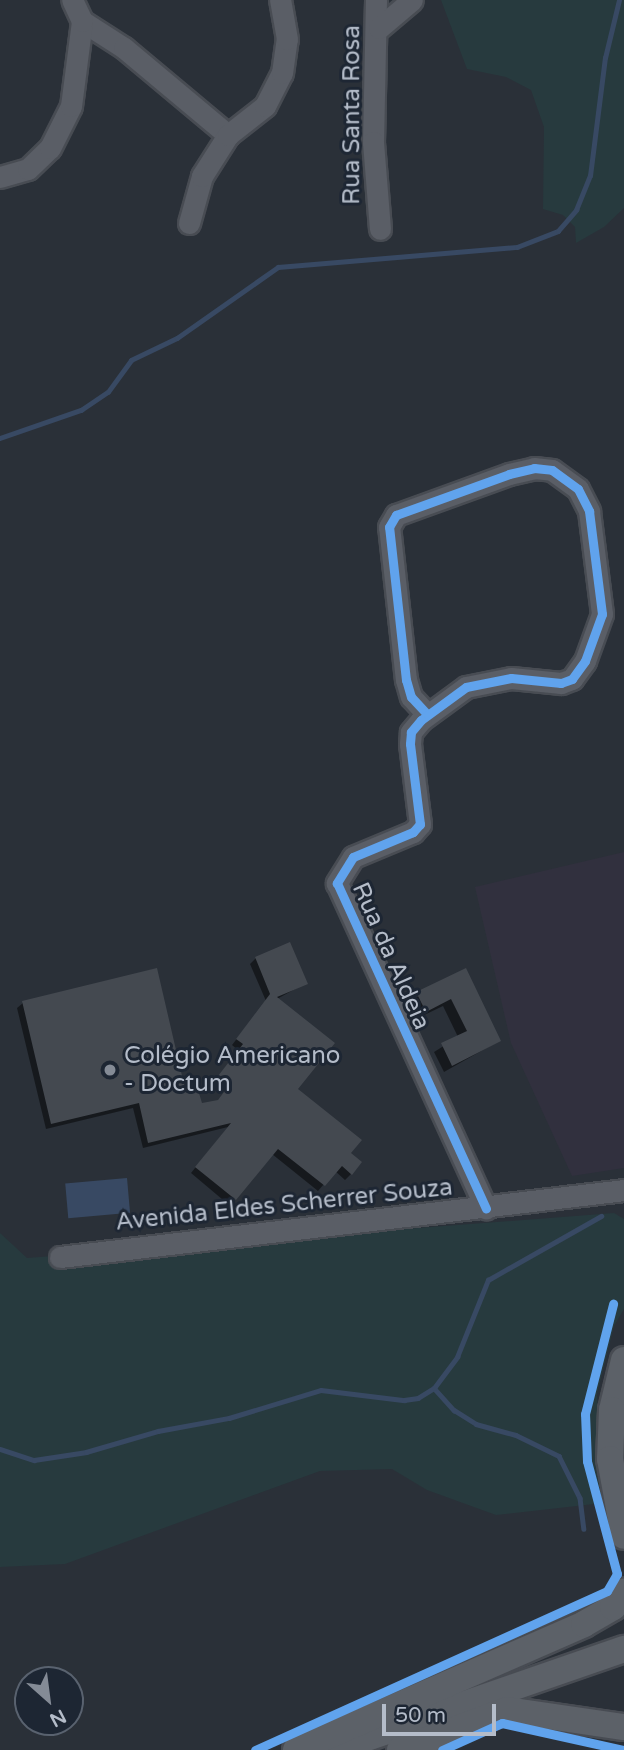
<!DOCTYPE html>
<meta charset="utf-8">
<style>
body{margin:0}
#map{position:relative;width:624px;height:1750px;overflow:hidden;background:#2a3038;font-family:"Varela Round",sans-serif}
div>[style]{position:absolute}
.medical>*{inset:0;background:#31303e}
.green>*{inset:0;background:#273a3e}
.water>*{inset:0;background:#384963;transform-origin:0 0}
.shadow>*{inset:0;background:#0007}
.stream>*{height:4.5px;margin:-2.25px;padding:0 2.25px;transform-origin:2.25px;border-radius:2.25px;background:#384963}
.building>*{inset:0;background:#444950}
.roads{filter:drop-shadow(2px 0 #484c53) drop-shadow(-2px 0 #484c53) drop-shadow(0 2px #484c53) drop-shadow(0 -2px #484c53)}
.minor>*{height:21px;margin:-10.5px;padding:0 10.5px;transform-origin:10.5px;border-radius:10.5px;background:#5a5e66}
.major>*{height:26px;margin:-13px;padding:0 13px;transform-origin:13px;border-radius:13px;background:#5c6168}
.cycleway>*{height:9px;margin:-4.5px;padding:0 4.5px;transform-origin:4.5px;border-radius:4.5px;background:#60a3ed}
.dots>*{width:19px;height:19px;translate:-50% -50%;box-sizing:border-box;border:4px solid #1d2633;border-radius:50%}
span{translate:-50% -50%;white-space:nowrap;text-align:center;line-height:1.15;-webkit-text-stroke:6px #1d2633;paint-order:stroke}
.street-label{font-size:24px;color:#b4bcc9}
.poi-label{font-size:24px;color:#b4bcc9}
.left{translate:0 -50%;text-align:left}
.north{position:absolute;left:14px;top:1666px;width:70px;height:70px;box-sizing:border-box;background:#1d2633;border:2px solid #59626f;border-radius:50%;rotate:152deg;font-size:19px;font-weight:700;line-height:28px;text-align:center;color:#b4bcc9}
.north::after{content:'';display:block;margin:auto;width:24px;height:32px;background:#848b96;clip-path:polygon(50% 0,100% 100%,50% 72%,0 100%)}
.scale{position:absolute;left:382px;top:1704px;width:114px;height:32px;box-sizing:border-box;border:4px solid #b4bcc9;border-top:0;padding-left:9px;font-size:21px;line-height:24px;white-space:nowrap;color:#b4bcc9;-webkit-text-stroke:5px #1d2633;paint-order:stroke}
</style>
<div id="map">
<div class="medical">
<i style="clip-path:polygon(624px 852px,624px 1168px,572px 1176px,511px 1043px,475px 887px)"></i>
</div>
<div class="green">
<i style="clip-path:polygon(441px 0,624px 0,624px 208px,604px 227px,576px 243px,575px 227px,563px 215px,543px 209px,544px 127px,531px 90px,506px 77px,467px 69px)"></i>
<i style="clip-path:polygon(614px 1213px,624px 1219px,624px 1309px,614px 1326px,597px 1394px,603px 1503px,496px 1515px,427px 1490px,392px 1469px,320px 1471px,65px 1564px,0 1567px,0 1233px,27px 1258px)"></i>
</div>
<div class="water">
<i style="left:127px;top:1178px;width:35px;height:62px;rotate:85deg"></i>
</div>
<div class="shadow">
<i style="clip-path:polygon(256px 958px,306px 983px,277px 999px,295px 1089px,348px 1154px,351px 1174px,345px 1180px,335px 1171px,318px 1191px,272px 1154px,229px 1205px,191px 1173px,228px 1127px,143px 1148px,133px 1108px,46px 1129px,17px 1008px,23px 1003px,201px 1105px,217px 1102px,225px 1091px,214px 1083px,239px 1051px,232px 1045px,266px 1001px,250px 964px)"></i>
<i style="clip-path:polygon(465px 970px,499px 1041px,444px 1072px,434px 1052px,458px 1037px,443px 1006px,418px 1018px,410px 1001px)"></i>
</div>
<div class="stream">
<i style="left:0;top:438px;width:86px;rotate:-19.1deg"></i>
<i style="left:81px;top:410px;width:32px;rotate:-34deg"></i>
<i style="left:108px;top:392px;width:39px;rotate:-54deg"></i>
<i style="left:131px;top:360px;width:51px;rotate:-25.6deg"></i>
<i style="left:177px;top:338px;width:123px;rotate:-35.1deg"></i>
<i style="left:278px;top:267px;width:240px;rotate:-4.8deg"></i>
<i style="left:517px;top:247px;width:44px;rotate:-21.3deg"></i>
<i style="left:558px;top:231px;width:28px;rotate:-49deg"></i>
<i style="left:576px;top:210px;width:37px;rotate:-68deg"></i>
<i style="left:590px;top:176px;width:119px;rotate:-82.8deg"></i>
<i style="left:605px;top:58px;width:60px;rotate:-76.4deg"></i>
<i style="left:434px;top:1388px;width:30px;rotate:48deg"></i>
<i style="left:454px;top:1410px;width:26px;rotate:32deg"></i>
<i style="left:476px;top:1424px;width:41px;rotate:15.4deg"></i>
<i style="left:516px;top:1435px;width:48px;rotate:26deg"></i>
<i style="left:559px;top:1456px;width:47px;rotate:63.4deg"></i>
<i style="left:580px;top:1498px;width:31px;rotate:83deg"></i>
<i style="left:0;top:1449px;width:36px;rotate:18deg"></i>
<i style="left:34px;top:1460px;width:53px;rotate:-8.7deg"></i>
<i style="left:86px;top:1452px;width:75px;rotate:-16.3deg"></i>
<i style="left:158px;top:1431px;width:72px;rotate:-10.4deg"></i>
<i style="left:229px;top:1418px;width:96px;rotate:-16.9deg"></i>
<i style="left:321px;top:1390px;width:84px;rotate:6.9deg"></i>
<i style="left:404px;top:1400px;width:14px;rotate:-8deg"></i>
<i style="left:418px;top:1398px;width:19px;rotate:-32deg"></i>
<i style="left:434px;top:1388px;width:39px;rotate:-53deg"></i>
<i style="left:457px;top:1357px;width:83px;rotate:-68.1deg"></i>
<i style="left:488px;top:1280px;width:130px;rotate:-29.5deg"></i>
</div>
<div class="building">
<i style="clip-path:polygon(290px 942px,308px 984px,277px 997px,335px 1043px,298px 1089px,362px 1140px,351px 1153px,362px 1162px,352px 1175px,342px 1166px,325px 1186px,278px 1149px,236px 1200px,195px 1167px,231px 1123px,148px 1143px,139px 1103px,51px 1124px,22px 1001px,157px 968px,186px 1093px,198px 1090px,202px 1103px,218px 1100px,229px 1085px,218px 1076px,243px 1044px,236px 1039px,270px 994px,255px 957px)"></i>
<i style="clip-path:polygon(466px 968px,501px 1041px,452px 1066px,441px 1043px,467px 1031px,451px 999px,426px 1012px,416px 992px)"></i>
</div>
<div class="roads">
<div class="minor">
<i style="left:376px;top:0;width:142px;rotate:91.2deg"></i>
<i style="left:373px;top:142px;width:87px;rotate:85.4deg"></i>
<i style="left:82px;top:21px;width:50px;rotate:32.7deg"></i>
<i style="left:124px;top:48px;width:136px;rotate:39.9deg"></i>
<i style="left:379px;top:28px;width:43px;rotate:-40.3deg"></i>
<i style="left:0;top:177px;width:29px;rotate:-16deg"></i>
<i style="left:28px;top:169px;width:30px;rotate:-44deg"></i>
<i style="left:50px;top:148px;width:47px;rotate:-63.4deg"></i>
<i style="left:71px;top:106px;width:86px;rotate:-82.6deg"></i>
<i style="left:82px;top:21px;width:23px;rotate:-115deg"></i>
<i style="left:189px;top:223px;width:49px;rotate:-74.5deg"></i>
<i style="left:202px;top:176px;width:49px;rotate:-57.6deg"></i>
<i style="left:228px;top:135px;width:47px;rotate:-38.1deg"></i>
<i style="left:265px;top:106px;width:37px;rotate:-63deg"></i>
<i style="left:282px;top:73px;width:34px;rotate:-82deg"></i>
<i style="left:287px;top:39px;width:40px;rotate:-100deg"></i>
<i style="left:427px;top:714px;width:23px;rotate:-133deg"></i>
<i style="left:411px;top:697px;width:18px;rotate:-106deg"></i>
<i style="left:406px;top:680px;width:154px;rotate:-96.3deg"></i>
<i style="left:389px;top:527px;width:14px;rotate:-60deg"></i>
<i style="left:396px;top:515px;width:120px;rotate:-19.9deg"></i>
<i style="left:509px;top:474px;width:26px;rotate:-13deg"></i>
<i style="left:534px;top:468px;width:18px;rotate:6deg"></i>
<i style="left:552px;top:470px;width:32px;rotate:36deg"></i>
<i style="left:578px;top:489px;width:25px;rotate:63deg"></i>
<i style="left:589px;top:511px;width:104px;rotate:82.8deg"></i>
<i style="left:602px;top:614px;width:50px;rotate:109.9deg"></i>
<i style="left:585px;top:661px;width:22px;rotate:126deg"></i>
<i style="left:572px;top:679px;width:12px;rotate:160deg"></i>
<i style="left:561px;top:683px;width:50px;rotate:-174.3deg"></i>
<i style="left:511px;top:678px;width:46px;rotate:168.7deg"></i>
<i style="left:466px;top:687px;width:56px;rotate:143.7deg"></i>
<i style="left:421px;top:720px;width:16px;rotate:130deg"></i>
<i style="left:411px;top:732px;width:12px;rotate:95deg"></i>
<i style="left:410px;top:744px;width:81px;rotate:82.9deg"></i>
<i style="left:420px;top:824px;width:11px;rotate:131deg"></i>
<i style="left:413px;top:832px;width:65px;rotate:157.4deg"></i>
<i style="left:353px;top:857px;width:31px;rotate:122deg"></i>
<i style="left:337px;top:883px;width:358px;rotate:65.4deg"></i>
<i style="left:60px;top:1257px;width:568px;rotate:-6.77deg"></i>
</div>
<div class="major">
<i style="left:624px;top:1360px;width:51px;rotate:103.5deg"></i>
<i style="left:612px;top:1410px;width:49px;rotate:92.3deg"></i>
<i style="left:610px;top:1459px;width:78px;rotate:79.7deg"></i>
<i style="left:338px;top:1748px;width:303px;rotate:-19.1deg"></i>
<i style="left:296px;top:1750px;width:314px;rotate:-23.6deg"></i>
<i style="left:584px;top:1624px;width:34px;rotate:-30deg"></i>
<i style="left:613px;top:1607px;width:19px;rotate:-55deg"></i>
<i style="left:400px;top:1750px;width:114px;rotate:-20.5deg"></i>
<i style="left:507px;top:1710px;width:118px;rotate:8.3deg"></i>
</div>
</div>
<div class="cycleway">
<i style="left:427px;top:714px;width:23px;rotate:-133deg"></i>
<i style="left:411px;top:697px;width:18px;rotate:-106deg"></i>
<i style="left:406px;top:680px;width:154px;rotate:-96.3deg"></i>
<i style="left:389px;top:527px;width:14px;rotate:-60deg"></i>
<i style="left:396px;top:515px;width:120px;rotate:-19.9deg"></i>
<i style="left:509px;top:474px;width:26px;rotate:-13deg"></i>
<i style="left:534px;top:468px;width:18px;rotate:6deg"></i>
<i style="left:552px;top:470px;width:32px;rotate:36deg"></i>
<i style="left:578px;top:489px;width:25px;rotate:63deg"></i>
<i style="left:589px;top:511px;width:104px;rotate:82.8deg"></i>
<i style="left:602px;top:614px;width:50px;rotate:109.9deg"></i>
<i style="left:585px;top:661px;width:22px;rotate:126deg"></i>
<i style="left:572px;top:679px;width:12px;rotate:160deg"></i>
<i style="left:561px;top:683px;width:50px;rotate:-174.3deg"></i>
<i style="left:511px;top:678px;width:46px;rotate:168.7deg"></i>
<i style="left:466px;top:687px;width:56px;rotate:143.7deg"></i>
<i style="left:421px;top:720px;width:16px;rotate:130deg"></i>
<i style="left:411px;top:732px;width:12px;rotate:95deg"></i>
<i style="left:410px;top:744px;width:81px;rotate:82.9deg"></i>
<i style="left:420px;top:824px;width:11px;rotate:131deg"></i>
<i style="left:413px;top:832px;width:65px;rotate:157.4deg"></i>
<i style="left:353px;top:857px;width:31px;rotate:122deg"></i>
<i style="left:337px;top:883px;width:358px;rotate:65.4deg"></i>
<i style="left:255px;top:1750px;width:386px;rotate:-24.3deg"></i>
<i style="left:607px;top:1591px;width:20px;rotate:-60deg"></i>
<i style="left:617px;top:1574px;width:117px;rotate:-104.9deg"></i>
<i style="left:587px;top:1461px;width:47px;rotate:-92.4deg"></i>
<i style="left:585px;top:1414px;width:114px;rotate:-75.7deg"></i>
<i style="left:442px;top:1750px;width:66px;rotate:-24.2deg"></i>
<i style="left:502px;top:1723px;width:125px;rotate:12.5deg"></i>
</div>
<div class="dots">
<i style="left:110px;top:1070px;background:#848b96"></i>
</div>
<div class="street-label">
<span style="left:352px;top:115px;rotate:-90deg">Rua Santa Rosa</span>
<span style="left:391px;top:956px;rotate:66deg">Rua da Aldeia</span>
<span style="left:284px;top:1205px;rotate:-6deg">Avenida Eldes Scherrer Souza</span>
</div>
<div class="poi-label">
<span class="left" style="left:124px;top:1070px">Colégio Americano<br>- Doctum</span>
</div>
<div class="north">N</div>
<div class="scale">50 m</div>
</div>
